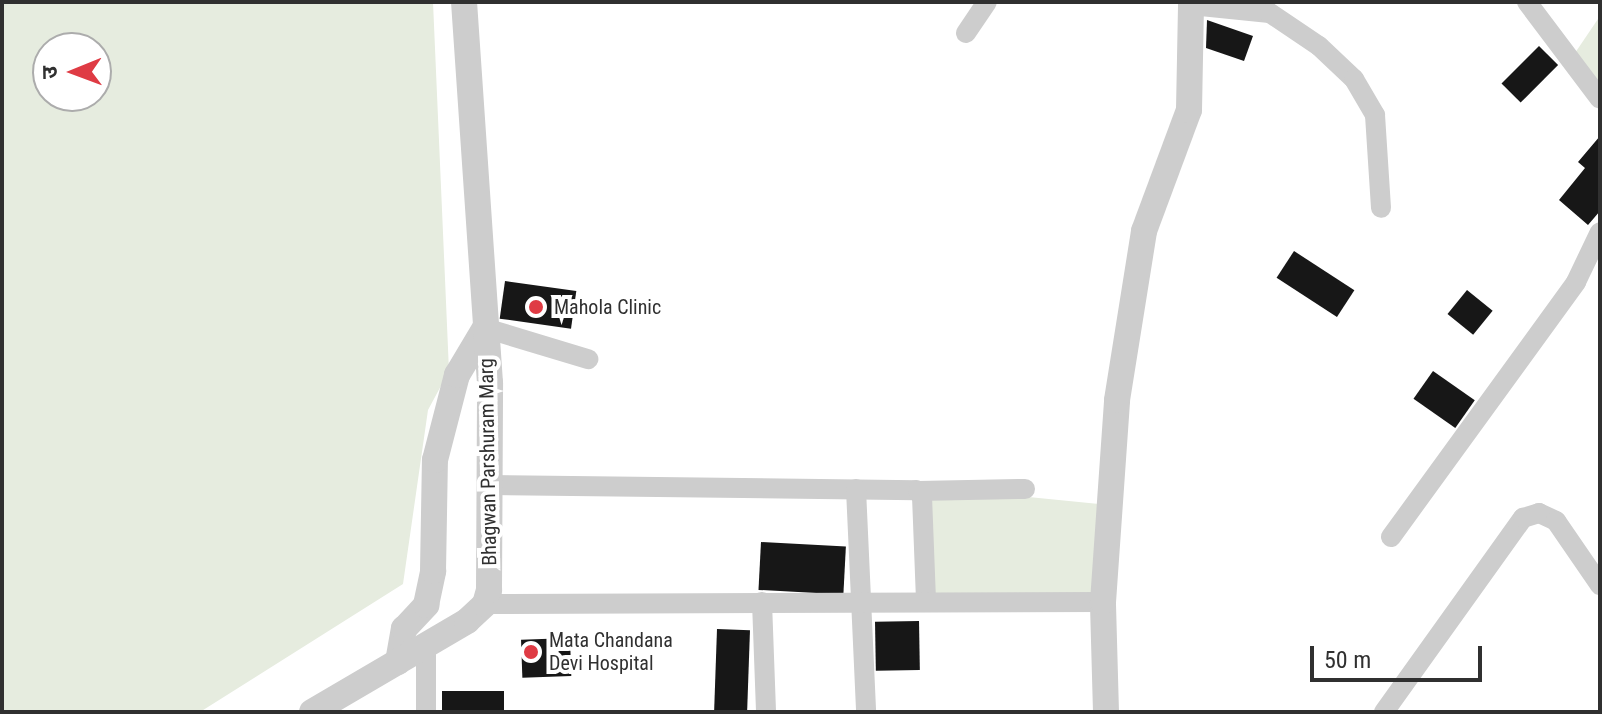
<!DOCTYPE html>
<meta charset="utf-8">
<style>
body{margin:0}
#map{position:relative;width:1602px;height:714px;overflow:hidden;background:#fff;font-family:"Roboto Condensed","Noto Sans Devanagari",sans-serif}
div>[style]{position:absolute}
.green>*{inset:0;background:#e6ecdf}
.building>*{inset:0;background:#171717;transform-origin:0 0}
.minor>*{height:20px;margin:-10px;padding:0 10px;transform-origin:10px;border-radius:10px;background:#cdcdcd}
.tertiary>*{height:26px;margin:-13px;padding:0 13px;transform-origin:13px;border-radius:13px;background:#cdcdcd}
.dots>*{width:22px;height:22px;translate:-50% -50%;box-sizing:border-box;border:4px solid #fff;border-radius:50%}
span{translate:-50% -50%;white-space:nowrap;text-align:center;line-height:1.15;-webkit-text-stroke:8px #fff;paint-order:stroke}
.poi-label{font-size:20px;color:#303030}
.left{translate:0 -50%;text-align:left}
.street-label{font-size:20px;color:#303030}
.frame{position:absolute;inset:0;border:4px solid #303030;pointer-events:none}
.north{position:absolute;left:32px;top:32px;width:80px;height:80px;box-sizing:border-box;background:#fff;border:2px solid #acacac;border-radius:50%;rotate:269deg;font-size:22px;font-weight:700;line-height:32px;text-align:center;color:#303030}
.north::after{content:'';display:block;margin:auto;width:28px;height:36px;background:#df3b44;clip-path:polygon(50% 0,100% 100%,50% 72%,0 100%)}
.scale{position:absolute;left:1310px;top:646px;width:172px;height:36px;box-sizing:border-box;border:4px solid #303030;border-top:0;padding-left:10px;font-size:24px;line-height:28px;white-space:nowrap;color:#303030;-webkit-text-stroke:6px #fff;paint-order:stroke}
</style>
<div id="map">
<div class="green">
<i style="clip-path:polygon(evenodd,2px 2px,433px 2px,449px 371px,428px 410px,403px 584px,200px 712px,2px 712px,2px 2px,48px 48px,96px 48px,96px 96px,48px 96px,48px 48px)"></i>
<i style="clip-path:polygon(1600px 16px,1600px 89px,1575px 53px)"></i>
<i style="clip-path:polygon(987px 493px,1099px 504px,1098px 599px,928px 594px,926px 495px)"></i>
</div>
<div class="building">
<i style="clip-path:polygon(1207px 20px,1253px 36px,1244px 61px,1206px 48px)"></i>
<i style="left:1539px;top:46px;width:27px;height:53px;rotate:45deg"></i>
<i style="clip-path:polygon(1600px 136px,1600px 211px,1588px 225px,1559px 200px,1585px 168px,1578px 162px)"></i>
<i style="left:1294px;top:251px;width:72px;height:32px;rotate:33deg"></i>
<i style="left:505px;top:281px;width:72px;height:38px;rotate:8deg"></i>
<i style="left:1467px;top:290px;width:33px;height:31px;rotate:39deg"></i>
<i style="left:1433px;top:371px;width:51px;height:34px;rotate:35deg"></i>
<i style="left:761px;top:542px;width:85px;height:48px;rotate:3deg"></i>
<i style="left:919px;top:621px;width:49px;height:44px;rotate:89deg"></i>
<i style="left:717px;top:629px;width:33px;height:83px;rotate:2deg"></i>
<i style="left:570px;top:638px;width:38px;height:49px;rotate:88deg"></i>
<i style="left:504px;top:691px;width:21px;height:62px;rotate:90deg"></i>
</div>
<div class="minor">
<i style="left:1527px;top:2px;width:121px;rotate:53deg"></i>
<i style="left:1191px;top:5px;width:79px;rotate:5.8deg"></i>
<i style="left:1270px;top:13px;width:59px;rotate:34deg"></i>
<i style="left:1319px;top:46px;width:48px;rotate:43.3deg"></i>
<i style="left:1354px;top:79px;width:42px;rotate:59.7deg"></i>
<i style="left:1375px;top:115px;width:93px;rotate:86.3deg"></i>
<i style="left:966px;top:33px;width:37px;rotate:-56deg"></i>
<i style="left:485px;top:328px;width:108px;rotate:16.8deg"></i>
<i style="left:490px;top:485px;width:426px;rotate:0.7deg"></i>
<i style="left:916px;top:490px;width:8px;rotate:45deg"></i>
<i style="left:922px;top:496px;width:104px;rotate:87.8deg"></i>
<i style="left:856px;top:489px;width:223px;rotate:87.4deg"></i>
<i style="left:918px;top:491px;width:107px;rotate:-1.1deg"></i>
<i style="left:1391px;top:537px;width:315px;rotate:-54deg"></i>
<i style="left:1576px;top:282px;width:55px;rotate:-64.4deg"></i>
<i style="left:762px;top:602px;width:110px;rotate:87.9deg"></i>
<i style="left:485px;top:604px;width:618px;rotate:-0.19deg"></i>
<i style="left:426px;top:645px;width:67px;rotate:90deg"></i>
<i style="left:1384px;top:712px;width:239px;rotate:-54.4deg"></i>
<i style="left:1523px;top:518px;width:17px;rotate:-17deg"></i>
<i style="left:1539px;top:513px;width:19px;rotate:25deg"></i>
<i style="left:1556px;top:521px;width:78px;rotate:55.5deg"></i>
</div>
<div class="tertiary">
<i style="left:398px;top:662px;width:34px;rotate:-80deg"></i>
<i style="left:404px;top:629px;width:33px;rotate:-47deg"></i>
<i style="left:426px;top:605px;width:35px;rotate:-78deg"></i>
<i style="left:433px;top:571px;width:111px;rotate:-89deg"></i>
<i style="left:435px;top:460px;width:88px;rotate:-75.5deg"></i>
<i style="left:457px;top:375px;width:55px;rotate:-59.2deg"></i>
<i style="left:312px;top:712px;width:180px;rotate:-30.4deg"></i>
<i style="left:467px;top:621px;width:25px;rotate:-43deg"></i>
<i style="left:485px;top:604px;width:15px;rotate:-74deg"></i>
<i style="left:489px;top:590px;width:207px;rotate:-89.7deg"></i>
<i style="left:490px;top:383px;width:382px;rotate:-93.9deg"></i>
<i style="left:1106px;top:712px;width:110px;rotate:-91.6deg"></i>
<i style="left:1103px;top:602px;width:202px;rotate:-86deg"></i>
<i style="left:1117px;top:400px;width:171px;rotate:-80.9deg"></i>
<i style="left:1144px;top:231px;width:129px;rotate:-69.6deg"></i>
<i style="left:1189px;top:110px;width:108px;rotate:-88.9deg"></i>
</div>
<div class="dots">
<i style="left:536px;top:307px;background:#df3b44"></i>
<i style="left:531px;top:652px;background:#df3b44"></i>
</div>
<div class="poi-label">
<span class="left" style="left:554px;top:307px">Mahola Clinic</span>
<span class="left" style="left:549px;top:652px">Mata Chandana<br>Devi Hospital</span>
</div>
<div class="street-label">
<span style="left:488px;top:462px;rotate:-91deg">Bhagwan Parshuram Marg</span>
</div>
<div class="frame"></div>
<div class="north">उ</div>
<div class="scale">50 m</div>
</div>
